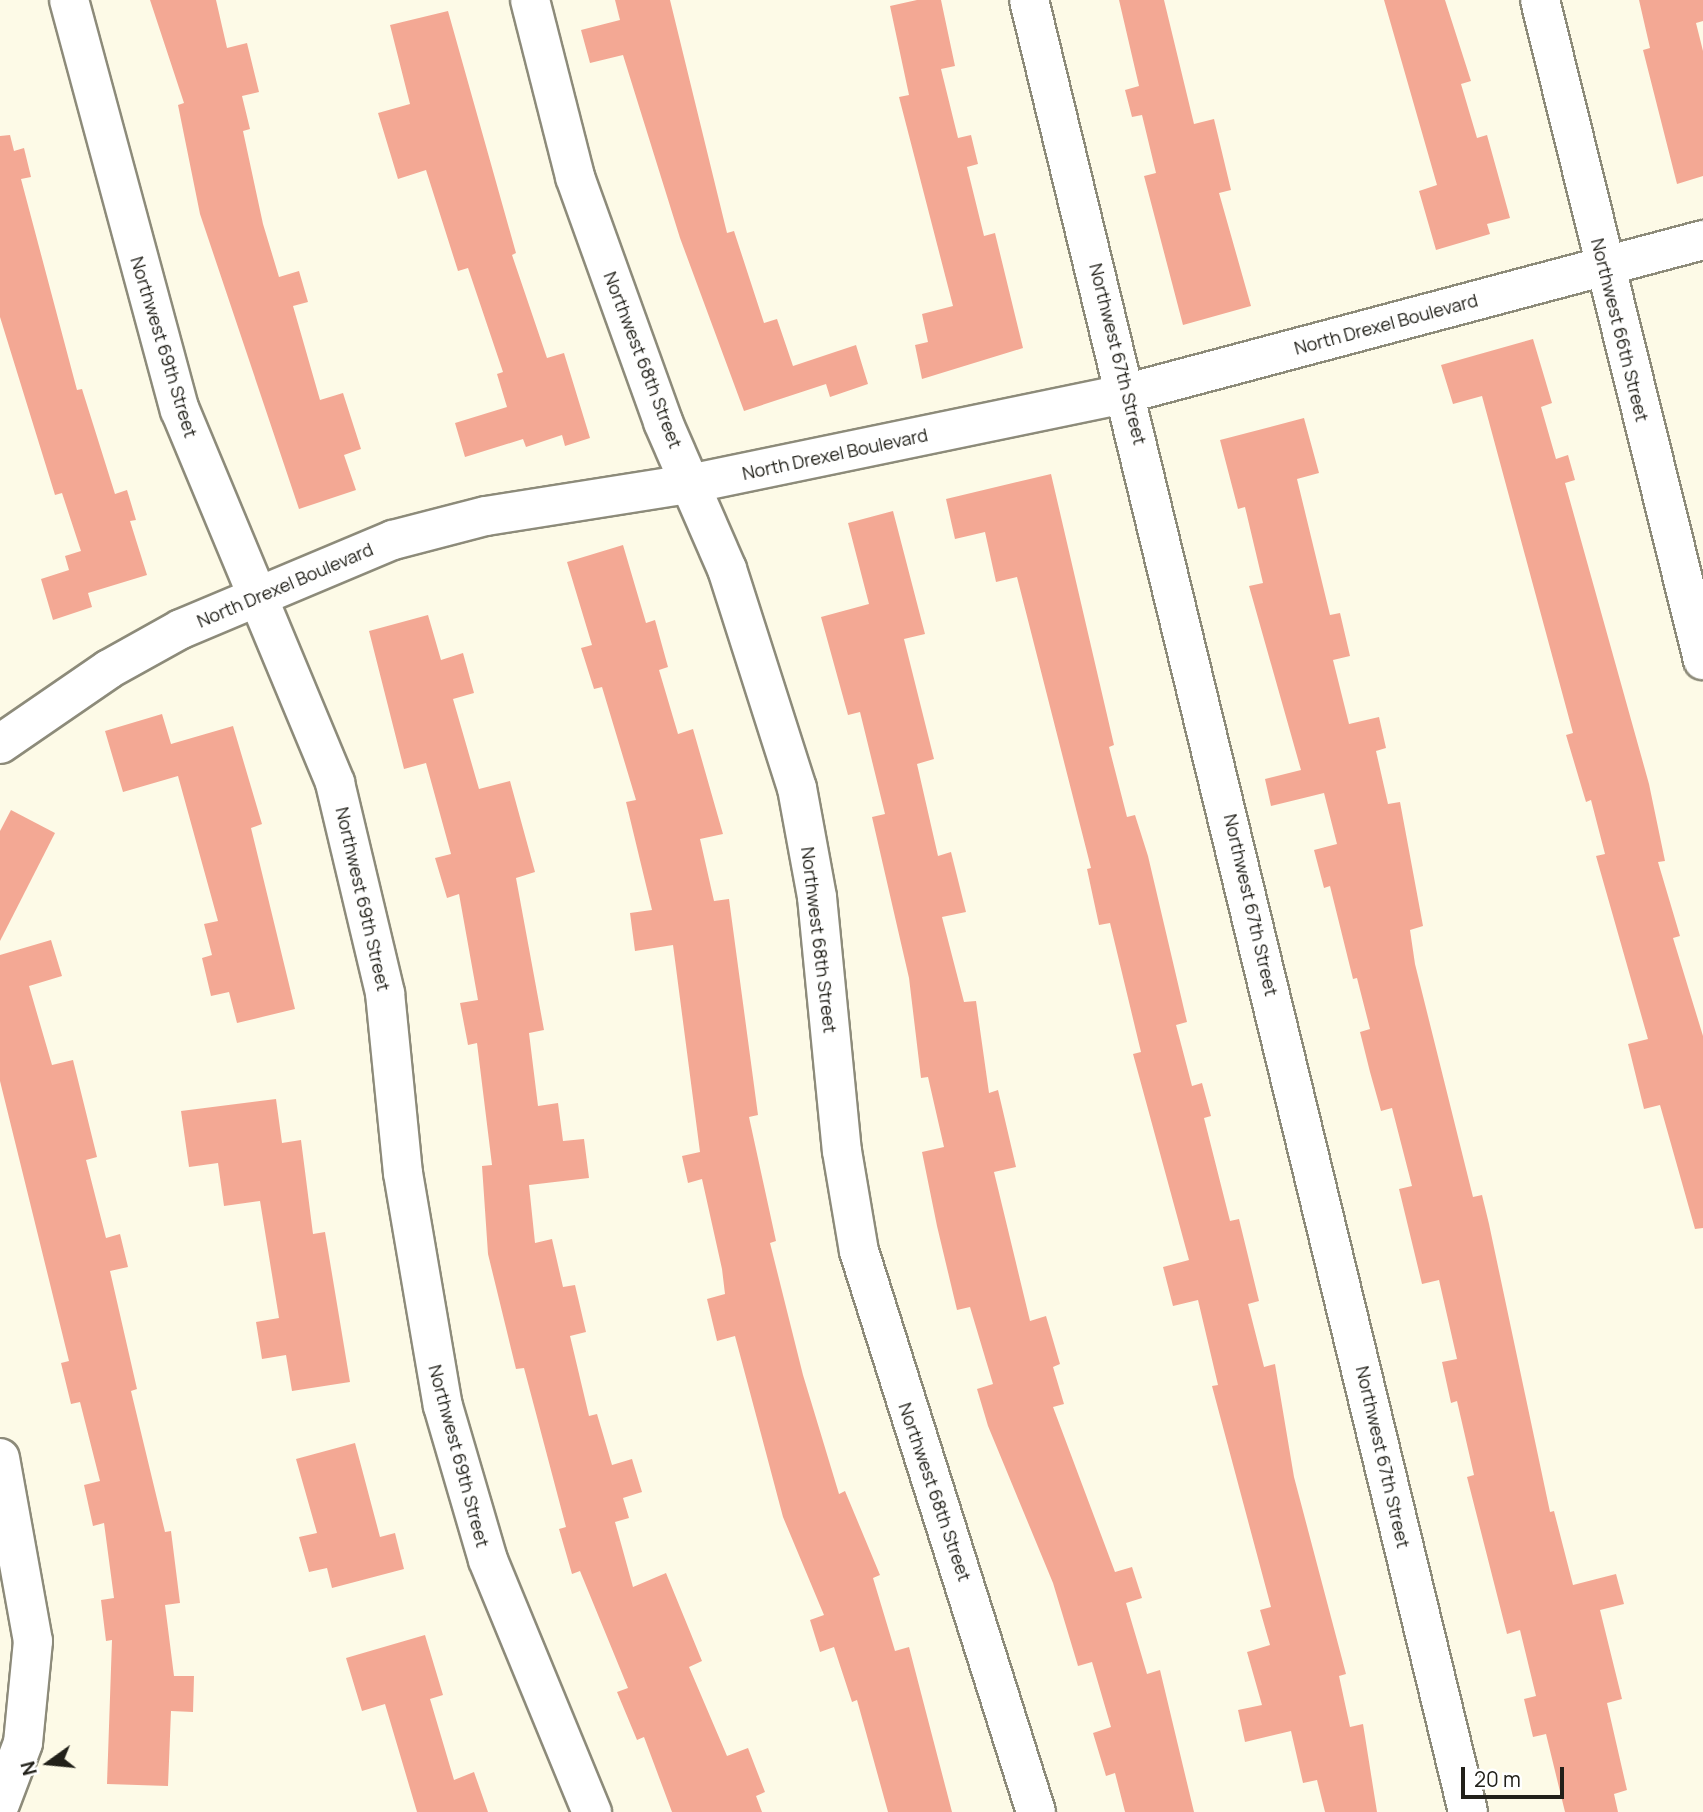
<!DOCTYPE html>
<style>
body{margin:0}
#map{position:relative;width:1703px;height:1812px;overflow:hidden;background:#fdfae7;font-family:Manrope,sans-serif}
div>[style]{position:absolute}
.building>*{inset:0;background:#f3a894}
.roads{filter:drop-shadow(2px 0 #8d8b7a) drop-shadow(-2px 0 #8d8b7a) drop-shadow(0 2px #8d8b7a) drop-shadow(0 -2px #8d8b7a)}
.minor>*{height:38px;margin:-19px;padding:0 19px;transform-origin:19px;border-radius:19px;background:#fff}
span{translate:-50% -50%;white-space:nowrap;text-align:center;line-height:1.15;-webkit-text-stroke:6px #fff;paint-order:stroke}
.street-label{font-size:18px;color:#212019}
.north{position:absolute;left:14px;top:1728px;width:70px;height:70px;-webkit-text-stroke:5px #fff;paint-order:stroke;rotate:255deg;font-size:19px;font-weight:700;line-height:28px;text-align:center;color:#212019}
.north::after{content:'';display:block;margin:auto;width:24px;height:32px;background:#212019;clip-path:polygon(50% 0,100% 100%,50% 72%,0 100%)}
.scale{position:absolute;left:1461px;top:1767px;width:103px;height:32px;box-sizing:border-box;border:4px solid #212019;border-top:0;padding-left:9px;font-size:21px;line-height:24px;white-space:nowrap;color:#212019;-webkit-text-stroke:5px #fff;paint-order:stroke}
</style>
<div id="map">
<div class="building">
<i style="clip-path:polygon(150px 0,216px 0,227px 48px,247px 43px,259px 92px,242px 96px,250px 129px,243px 131px,263px 224px,279px 277px,299px 271px,308px 302px,293px 306px,320px 400px,343px 393px,361px 449px,344px 455px,356px 490px,299px 509px,200px 214px,178px 105px,184px 103px)"></i>
<i style="clip-path:polygon(615px 0,670px 0,727px 233px,734px 231px,764px 323px,777px 319px,793px 366px,856px 345px,868px 384px,830px 397px,826px 384px,744px 411px,680px 238px,623px 55px,590px 63px,581px 30px,620px 20px)"></i>
<i style="clip-path:polygon(917px 0,941px 0,955px 66px,941px 69px,958px 138px,971px 135px,978px 164px,967px 167px,984px 236px,995px 233px,1023px 348px,922px 379px,915px 345px,928px 342px,922px 314px,953px 306px,899px 97px,909px 95px,890px 6px)"></i>
<i style="clip-path:polygon(1119px 0,1164px 0,1194px 124px,1214px 119px,1231px 190px,1219px 193px,1251px 306px,1183px 325px,1144px 176px,1156px 173px,1142px 115px,1132px 117px,1125px 90px,1139px 86px)"></i>
<i style="clip-path:polygon(1384px 0,1445px 0,1471px 81px,1461px 84px,1477px 138px,1487px 135px,1510px 218px,1487px 224px,1490px 234px,1436px 250px,1419px 191px,1437px 185px)"></i>
<i style="clip-path:polygon(1639px 0,1703px 0,1703px 21px,1696px 23px,1703px 51px,1703px 176px,1677px 184px,1643px 50px,1650px 48px)"></i>
<i style="clip-path:polygon(448px 11px,516px 253px,512px 255px,547px 358px,564px 353px,590px 438px,565px 446px,562px 435px,526px 447px,523px 439px,465px 457px,455px 423px,507px 407px,497px 374px,503px 372px,468px 268px,458px 271px,426px 170px,398px 179px,378px 113px,410px 104px,390px 25px)"></i>
<i style="clip-path:polygon(10px 135px,14px 151px,24px 148px,31px 177px,21px 179px,77px 390px,82px 389px,115px 494px,127px 490px,136px 520px,130px 521px,147px 575px,88px 593px,92px 607px,53px 620px,41px 579px,69px 570px,65px 556px,81px 551px,62px 493px,55px 495px,0 317px,0 136px)"></i>
<i style="clip-path:polygon(1533px 339px,1552px 403px,1541px 407px,1556px 459px,1568px 455px,1575px 480px,1565px 483px,1649px 784px,1665px 861px,1658px 862px,1680px 936px,1673px 938px,1703px 1036px,1703px 1228px,1695px 1229px,1660px 1105px,1644px 1109px,1628px 1044px,1648px 1039px,1596px 856px,1605px 854px,1591px 800px,1586px 802px,1566px 735px,1573px 733px,1482px 396px,1453px 404px,1441px 365px)"></i>
<i style="clip-path:polygon(1304px 418px,1319px 473px,1297px 479px,1330px 615px,1340px 613px,1350px 656px,1333px 660px,1349px 724px,1379px 717px,1386px 748px,1376px 751px,1388px 804px,1400px 802px,1423px 926px,1410px 930px,1415px 964px,1473px 1197px,1482px 1195px,1489px 1224px,1550px 1512px,1554px 1511px,1573px 1585px,1616px 1574px,1624px 1604px,1600px 1610px,1622px 1699px,1607px 1703px,1627px 1790px,1614px 1794px,1618px 1812px,1565px 1812px,1546px 1734px,1533px 1737px,1524px 1699px,1536px 1696px,1520px 1630px,1507px 1634px,1467px 1477px,1474px 1475px,1457px 1401px,1451px 1403px,1442px 1362px,1457px 1359px,1439px 1280px,1422px 1284px,1399px 1189px,1412px 1186px,1392px 1108px,1381px 1111px,1370px 1072px,1360px 1032px,1370px 1029px,1357px 978px,1353px 979px,1330px 886px,1324px 888px,1314px 850px,1337px 844px,1324px 793px,1271px 806px,1265px 779px,1301px 770px,1249px 586px,1263px 583px,1245px 507px,1238px 509px,1220px 440px)"></i>
<i style="clip-path:polygon(1051px 474px,1114px 745px,1109px 747px,1127px 817px,1135px 815px,1148px 856px,1187px 1022px,1176px 1025px,1192px 1086px,1202px 1083px,1211px 1116px,1204px 1118px,1230px 1221px,1239px 1219px,1259px 1301px,1248px 1304px,1264px 1367px,1275px 1364px,1294px 1477px,1346px 1674px,1339px 1676px,1350px 1727px,1363px 1724px,1377px 1812px,1325px 1812px,1317px 1780px,1303px 1783px,1291px 1731px,1245px 1742px,1238px 1710px,1262px 1705px,1247px 1652px,1270px 1645px,1260px 1610px,1271px 1607px,1212px 1386px,1218px 1385px,1198px 1300px,1173px 1306px,1163px 1267px,1189px 1260px,1133px 1054px,1141px 1052px,1110px 923px,1099px 925px,1087px 869px,1091px 868px,1017px 577px,996px 582px,985px 532px,955px 539px,946px 499px)"></i>
<i style="clip-path:polygon(893px 511px,925px 634px,904px 639px,934px 759px,917px 764px,938px 856px,951px 852px,966px 912px,942px 917px,964px 1002px,976px 1001px,989px 1093px,998px 1090px,1016px 1167px,994px 1172px,1030px 1321px,1046px 1316px,1060px 1364px,1053px 1367px,1064px 1404px,1053px 1407px,1115px 1572px,1132px 1567px,1142px 1598px,1126px 1603px,1147px 1674px,1160px 1670px,1194px 1812px,1125px 1812px,1115px 1773px,1106px 1776px,1093px 1733px,1111px 1727px,1092px 1662px,1078px 1666px,1053px 1583px,988px 1426px,977px 1389px,993px 1384px,970px 1307px,957px 1310px,937px 1226px,922px 1152px,944px 1147px,928px 1077px,921px 1078px,909px 978px,872px 817px,885px 814px,860px 712px,848px 715px,821px 617px,869px 604px,848px 523px)"></i>
<i style="clip-path:polygon(623px 545px,646px 623px,655px 620px,668px 667px,659px 670px,678px 734px,693px 729px,723px 834px,700px 839px,714px 901px,729px 899px,758px 1115px,749px 1117px,776px 1241px,770px 1243px,803px 1375px,839px 1494px,845px 1491px,880px 1575px,873px 1578px,895px 1651px,909px 1647px,952px 1812px,888px 1812px,857px 1700px,852px 1702px,834px 1647px,820px 1652px,810px 1620px,824px 1615px,783px 1517px,735px 1336px,717px 1341px,707px 1299px,725px 1294px,722px 1269px,702px 1179px,688px 1183px,682px 1156px,700px 1152px,673px 945px,635px 951px,630px 913px,652px 910px,626px 802px,636px 800px,602px 687px,594px 689px,581px 648px,592px 645px,567px 562px)"></i>
<i style="clip-path:polygon(428px 615px,441px 660px,463px 653px,474px 693px,453px 699px,479px 789px,510px 781px,535px 872px,516px 878px,544px 1030px,529px 1033px,538px 1106px,558px 1103px,563px 1141px,584px 1139px,589px 1178px,529px 1185px,535px 1243px,552px 1239px,563px 1287px,575px 1285px,586px 1332px,570px 1336px,589px 1416px,597px 1414px,612px 1465px,632px 1459px,642px 1492px,623px 1498px,629px 1518px,615px 1522px,633px 1587px,666px 1573px,702px 1661px,689px 1667px,727px 1756px,748px 1748px,765px 1792px,756px 1796px,762px 1812px,672px 1812px,644px 1737px,637px 1740px,617px 1692px,628px 1688px,580px 1571px,572px 1574px,559px 1529px,566px 1527px,524px 1368px,516px 1369px,488px 1254px,482px 1166px,492px 1165px,477px 1043px,468px 1045px,460px 1003px,478px 1000px,459px 894px,447px 898px,435px 858px,451px 854px,426px 763px,404px 769px,369px 631px)"></i>
<i style="clip-path:polygon(162px 714px,171px 744px,233px 726px,262px 824px,251px 828px,295px 1009px,237px 1023px,229px 992px,211px 996px,202px 958px,212px 955px,204px 924px,218px 921px,178px 776px,123px 792px,105px 731px)"></i>
<i style="clip-path:polygon(11px 810px,55px 833px,0 941px,0 831px)"></i>
<i style="clip-path:polygon(51px 940px,62px 976px,29px 986px,52px 1065px,73px 1060px,97px 1157px,86px 1160px,106px 1238px,120px 1234px,128px 1267px,110px 1271px,137px 1389px,131px 1391px,165px 1532px,171px 1531px,180px 1603px,165px 1605px,174px 1676px,194px 1676px,193px 1712px,171px 1711px,168px 1786px,107px 1784px,112px 1640px,106px 1641px,101px 1600px,114px 1598px,104px 1523px,93px 1526px,84px 1485px,100px 1481px,80px 1402px,71px 1404px,61px 1363px,69px 1361px,0 1081px,0 955px)"></i>
<i style="clip-path:polygon(276px 1099px,282px 1143px,301px 1140px,313px 1234px,325px 1232px,350px 1382px,292px 1391px,286px 1355px,262px 1359px,256px 1322px,279px 1318px,260px 1201px,224px 1206px,218px 1163px,189px 1167px,181px 1111px)"></i>
<i style="clip-path:polygon(355px 1443px,380px 1537px,395px 1533px,404px 1569px,332px 1588px,327px 1568px,309px 1572px,299px 1537px,317px 1533px,296px 1459px)"></i>
<i style="clip-path:polygon(425px 1635px,443px 1695px,430px 1699px,454px 1780px,474px 1772px,488px 1812px,417px 1812px,385px 1704px,362px 1711px,346px 1658px)"></i>
</div>
<div class="roads">
<div class="minor">
<i style="left:69px;top:0;width:425px;rotate:74.9deg"></i>
<i style="left:180px;top:410px;width:404px;rotate:67.4deg"></i>
<i style="left:335px;top:783px;width:216px;rotate:76.6deg"></i>
<i style="left:385px;top:993px;width:181px;rotate:84.3deg"></i>
<i style="left:403px;top:1173px;width:236px;rotate:80.3deg"></i>
<i style="left:443px;top:1406px;width:160px;rotate:73.7deg"></i>
<i style="left:488px;top:1560px;width:273px;rotate:67.6deg"></i>
<i style="left:530px;top:0;width:183px;rotate:75.7deg"></i>
<i style="left:575px;top:177px;width:260px;rotate:70.2deg"></i>
<i style="left:663px;top:422px;width:160px;rotate:66.5deg"></i>
<i style="left:727px;top:569px;width:230px;rotate:72.3deg"></i>
<i style="left:797px;top:788px;width:111px;rotate:79.6deg"></i>
<i style="left:817px;top:897px;width:255px;rotate:84.4deg"></i>
<i style="left:842px;top:1151px;width:101px;rotate:80.4deg"></i>
<i style="left:859px;top:1251px;width:588px;rotate:72.49deg"></i>
<i style="left:1029px;top:0;width:1864px;rotate:76.38deg"></i>
<i style="left:1540px;top:0;width:680px;rotate:76.13deg"></i>
<i style="left:0;top:744px;width:132px;rotate:-34.5deg"></i>
<i style="left:109px;top:669px;width:82px;rotate:-29.1deg"></i>
<i style="left:181px;top:629px;width:230px;rotate:-22.8deg"></i>
<i style="left:393px;top:540px;width:96px;rotate:-14.5deg"></i>
<i style="left:486px;top:516px;width:211px;rotate:-9deg"></i>
<i style="left:694px;top:483px;width:443px;rotate:-11.7deg"></i>
<i style="left:1128px;top:393px;width:595px;rotate:-14.9deg"></i>
<i style="left:0;top:1458px;width:186px;rotate:79.8deg"></i>
<i style="left:33px;top:1641px;width:102px;rotate:95.6deg"></i>
<i style="left:23px;top:1743px;width:65px;rotate:110.7deg"></i>
</div>
</div>
<div class="street-label">
<span style="left:1386px;top:324px;rotate:-15deg">North Drexel Boulevard</span>
<span style="left:1620px;top:330px;rotate:76deg">Northwest 66th Street</span>
<span style="left:164px;top:347px;rotate:73deg">Northwest 69th Street</span>
<span style="left:1118px;top:354px;rotate:76deg">Northwest 67th Street</span>
<span style="left:643px;top:360px;rotate:69deg">Northwest 68th Street</span>
<span style="left:835px;top:454px;rotate:-12deg">North Drexel Boulevard</span>
<span style="left:285px;top:585px;rotate:-23deg">North Drexel Boulevard</span>
<span style="left:363px;top:899px;rotate:77deg">Northwest 69th Street</span>
<span style="left:1251px;top:905px;rotate:77deg">Northwest 67th Street</span>
<span style="left:819px;top:940px;rotate:83deg">Northwest 68th Street</span>
<span style="left:459px;top:1456px;rotate:75deg">Northwest 69th Street</span>
<span style="left:1383px;top:1457px;rotate:77deg">Northwest 67th Street</span>
<span style="left:935px;top:1492px;rotate:71deg">Northwest 68th Street</span>
</div>
<div class="north">N</div>
<div class="scale">20 m</div>
</div>
